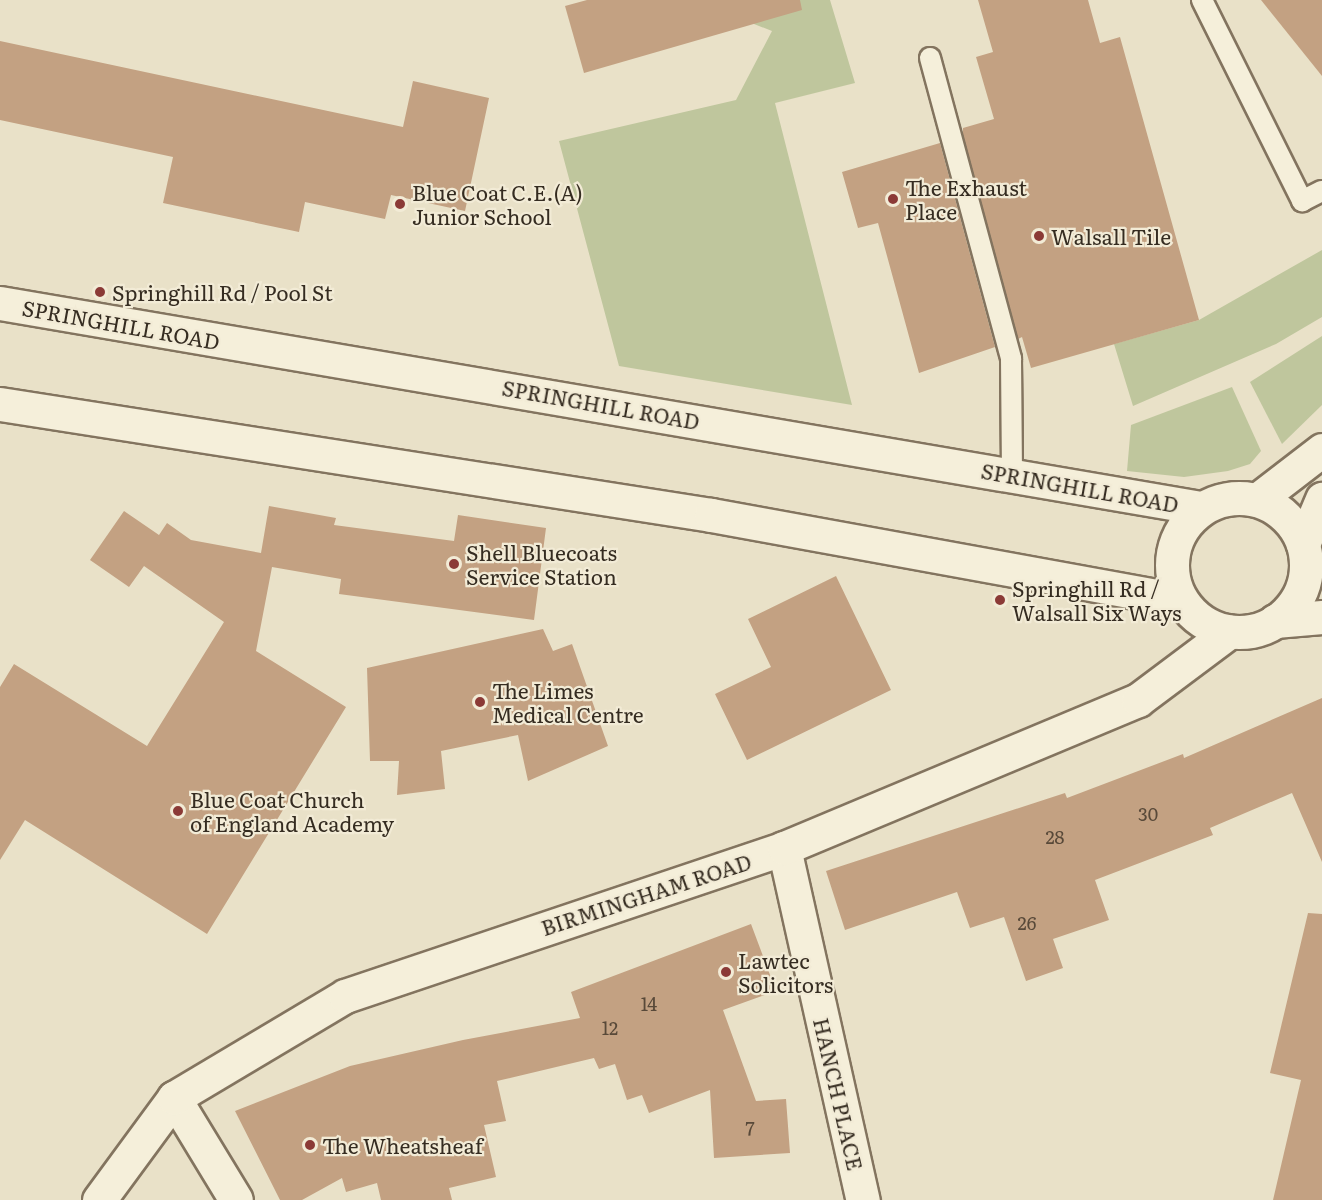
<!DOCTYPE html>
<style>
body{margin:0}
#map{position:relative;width:1322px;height:1200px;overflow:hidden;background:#e9e1c8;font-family:Literata,serif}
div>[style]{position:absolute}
.green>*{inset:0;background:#bfc69d}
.building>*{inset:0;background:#c3a182}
.roads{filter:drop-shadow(2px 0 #83745f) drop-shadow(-2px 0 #83745f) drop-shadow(0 2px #83745f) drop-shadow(0 -2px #83745f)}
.lane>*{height:20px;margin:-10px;padding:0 10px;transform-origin:10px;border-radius:10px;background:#f5efda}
.street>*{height:33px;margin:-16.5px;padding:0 16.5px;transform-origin:16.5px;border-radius:16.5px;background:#f5efda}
.secondary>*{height:33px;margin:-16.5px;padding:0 16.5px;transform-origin:16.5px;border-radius:16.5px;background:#f5efda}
.secondary>.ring{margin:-16.5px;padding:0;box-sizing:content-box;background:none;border:33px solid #f5efda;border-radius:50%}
.dots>*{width:16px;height:16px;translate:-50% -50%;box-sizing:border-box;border:3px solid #f2ebd6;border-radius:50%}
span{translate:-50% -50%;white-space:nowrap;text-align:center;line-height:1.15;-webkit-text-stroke:4.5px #f2ebd6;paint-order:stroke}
.number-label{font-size:18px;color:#584939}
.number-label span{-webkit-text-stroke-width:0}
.poi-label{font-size:21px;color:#352c21}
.left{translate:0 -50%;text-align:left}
.street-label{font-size:21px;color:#352c21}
</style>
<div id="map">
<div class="green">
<i style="clip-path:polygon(747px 0,830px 0,855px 83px,775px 103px,852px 405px,619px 366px,559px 141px,736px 100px,772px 31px,754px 24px)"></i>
<i style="clip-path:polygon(1322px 250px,1322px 317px,1276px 344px,1133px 406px,1114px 344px,1199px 320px)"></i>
<i style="clip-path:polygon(1322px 336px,1322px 405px,1282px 444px,1250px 382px)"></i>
<i style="clip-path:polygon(1232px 387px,1261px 451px,1250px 464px,1228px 471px,1184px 477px,1127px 471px,1131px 425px)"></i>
</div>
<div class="building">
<i style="clip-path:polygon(587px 0,800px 0,802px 10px,584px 73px,565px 6px)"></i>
<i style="clip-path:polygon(978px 0,1088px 0,1100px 43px,1120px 37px,1199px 320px,1031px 368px,1022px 337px,1018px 339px,963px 136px,963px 128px,994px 119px,976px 57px,993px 52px)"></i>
<i style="clip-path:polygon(1261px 0,1322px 0,1322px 76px)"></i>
<i style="clip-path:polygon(0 41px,403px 127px,413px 81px,489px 98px,465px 211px,391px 195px,385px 219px,305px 202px,299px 232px,163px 203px,173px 157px,0 120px)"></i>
<i style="clip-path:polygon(940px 143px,995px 347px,919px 373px,878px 223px,858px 228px,842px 172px)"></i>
<i style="clip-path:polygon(269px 506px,336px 518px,334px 525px,454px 541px,458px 515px,546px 528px,534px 620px,339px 594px,341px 579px,272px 567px,256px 651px,346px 707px,207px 934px,25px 820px,0 860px,0 687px,14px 664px,147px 746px,224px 622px,144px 566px,129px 587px,90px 560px,124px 511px,159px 535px,167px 523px,191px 540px,261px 553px)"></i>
<i style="clip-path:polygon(836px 576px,891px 690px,747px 760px,715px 694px,771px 667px,748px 619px)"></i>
<i style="clip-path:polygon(543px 629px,553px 651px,572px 644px,608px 746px,528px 781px,518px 735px,441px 751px,445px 789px,397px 795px,399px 761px,370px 761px,367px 668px)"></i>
<i style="clip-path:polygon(1322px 698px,1322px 862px,1292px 793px,1210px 828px,1213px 835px,1095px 880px,1109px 920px,1053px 939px,1063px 968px,1026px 981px,1004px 917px,970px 928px,957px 892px,845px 930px,826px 871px,1065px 793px,1067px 798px,1183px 754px,1184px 758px)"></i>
<i style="clip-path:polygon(1308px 913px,1322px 914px,1322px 1200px,1273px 1200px,1301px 1080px,1270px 1073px)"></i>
<i style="clip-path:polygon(751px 924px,776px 991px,723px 1010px,756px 1101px,786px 1099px,790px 1153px,714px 1158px,710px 1090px,649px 1113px,642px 1095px,627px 1100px,615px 1064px,599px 1069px,594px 1058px,497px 1081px,506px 1121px,484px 1125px,496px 1177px,449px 1188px,452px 1200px,381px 1200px,377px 1183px,346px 1192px,342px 1178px,302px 1200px,280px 1200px,235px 1111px,350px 1066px,463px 1040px,580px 1018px,571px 992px)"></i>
</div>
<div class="roads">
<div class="lane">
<i style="left:1202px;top:0;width:225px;rotate:63.5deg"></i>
<i style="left:1302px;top:201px;width:22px;rotate:-27deg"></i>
<i style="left:930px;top:58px;width:312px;rotate:74.9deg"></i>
<i style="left:1011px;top:359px;width:117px;rotate:89.5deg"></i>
</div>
<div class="street">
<i style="left:784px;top:848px;width:361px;rotate:77.4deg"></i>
<i style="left:174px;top:1098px;width:119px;rotate:58.7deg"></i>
<i style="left:99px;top:1200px;width:127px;rotate:-53.7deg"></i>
<i style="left:174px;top:1098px;width:199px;rotate:-30.8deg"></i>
<i style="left:345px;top:996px;width:463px;rotate:-18.6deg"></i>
<i style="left:784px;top:848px;width:384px;rotate:-22.7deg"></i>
<i style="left:1138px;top:700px;width:114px;rotate:-36.8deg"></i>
</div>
<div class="secondary">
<i style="left:0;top:303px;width:1218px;rotate:9.69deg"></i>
<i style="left:0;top:404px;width:720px;rotate:8.87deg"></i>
<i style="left:711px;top:515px;width:478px;rotate:10.3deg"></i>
<i class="ring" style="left:1172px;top:498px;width:101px;height:101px"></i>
<i style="left:1257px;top:500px;width:82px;rotate:-37.6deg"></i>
<i style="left:1303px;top:544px;width:49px;rotate:-67.1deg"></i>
<i style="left:1275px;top:621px;width:47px;rotate:-4.9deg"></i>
</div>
</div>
<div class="dots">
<i style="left:893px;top:199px;background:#8b3a36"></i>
<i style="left:400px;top:204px;background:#8b3a36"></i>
<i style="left:1039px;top:236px;background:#8b3a36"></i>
<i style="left:100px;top:292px;background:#8b3a36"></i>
<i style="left:454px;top:564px;background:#8b3a36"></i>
<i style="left:1000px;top:600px;background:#8b3a36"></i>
<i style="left:480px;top:702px;background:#8b3a36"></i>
<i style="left:178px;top:811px;background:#8b3a36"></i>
<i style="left:726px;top:972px;background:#8b3a36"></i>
<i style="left:310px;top:1145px;background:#8b3a36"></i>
</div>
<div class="number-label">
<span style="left:1148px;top:814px">30</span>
<span style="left:1055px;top:837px">28</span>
<span style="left:1027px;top:923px">26</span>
<span style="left:649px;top:1004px">14</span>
<span style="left:610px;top:1028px">12</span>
<span style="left:750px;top:1128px">7</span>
</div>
<div class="poi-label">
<span class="left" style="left:905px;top:199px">The Exhaust<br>Place</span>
<span class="left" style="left:412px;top:204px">Blue Coat C.E.(A)<br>Junior School</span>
<span class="left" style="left:1051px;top:236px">Walsall Tile</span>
<span class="left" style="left:112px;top:292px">Springhill Rd / Pool St</span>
<span class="left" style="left:466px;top:564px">Shell Bluecoats<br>Service Station</span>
<span class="left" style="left:1012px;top:600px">Springhill Rd /<br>Walsall Six Ways</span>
<span class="left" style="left:492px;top:702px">The Limes<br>Medical Centre</span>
<span class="left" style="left:190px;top:811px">Blue Coat Church<br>of England Academy</span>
<span class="left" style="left:738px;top:972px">Lawtec<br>Solicitors</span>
<span class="left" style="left:322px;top:1145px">The Wheatsheaf</span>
</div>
<div class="street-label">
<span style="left:121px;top:324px;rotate:10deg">SPRINGHILL ROAD</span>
<span style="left:601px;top:404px;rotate:10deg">SPRINGHILL ROAD</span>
<span style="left:1080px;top:487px;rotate:10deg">SPRINGHILL ROAD</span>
<span style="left:646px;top:894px;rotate:-18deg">BIRMINGHAM ROAD</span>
<span style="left:839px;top:1094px;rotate:77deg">HANCH PLACE</span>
</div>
</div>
